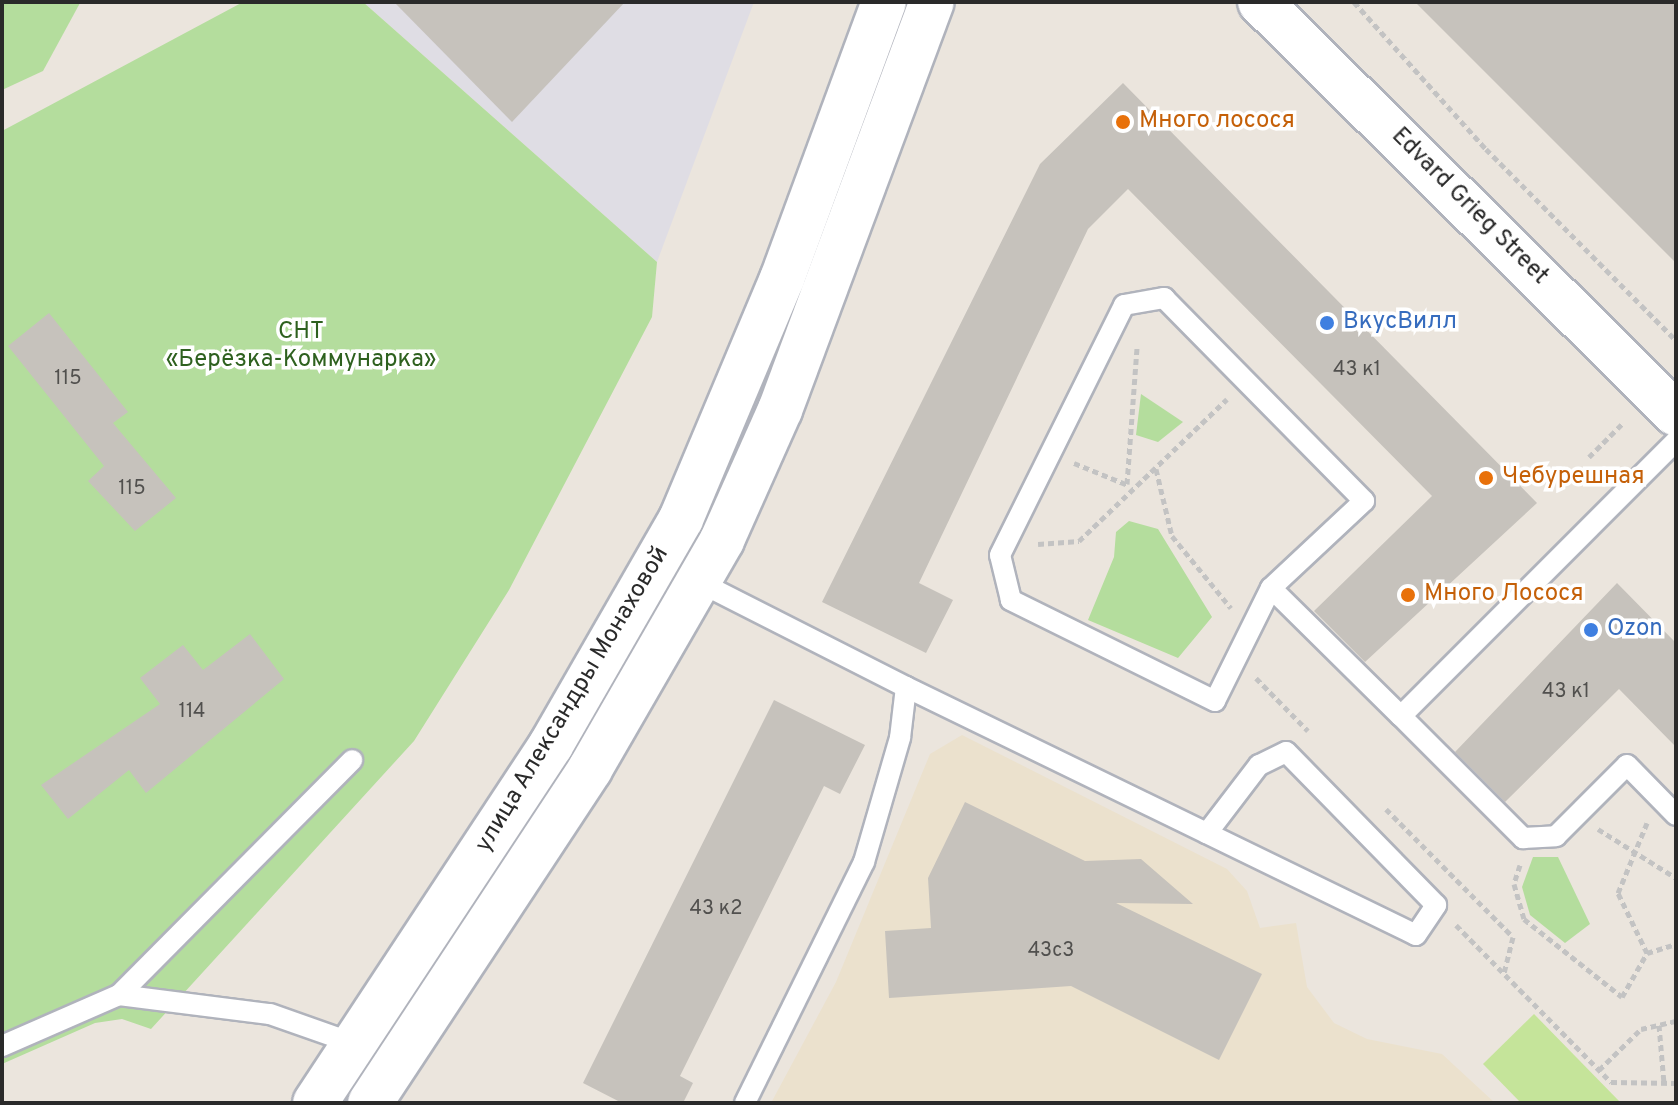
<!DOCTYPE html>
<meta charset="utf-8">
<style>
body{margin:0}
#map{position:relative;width:1678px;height:1105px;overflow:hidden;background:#ebe5dd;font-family:Overpass,sans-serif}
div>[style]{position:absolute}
.industrial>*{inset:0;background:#dfdde4}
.education>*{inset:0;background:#ebe1cd}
.green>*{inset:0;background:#b4dd9d}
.pitch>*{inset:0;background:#c5e49a}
.building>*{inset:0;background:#c6c2bc}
.path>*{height:5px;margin-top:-2.5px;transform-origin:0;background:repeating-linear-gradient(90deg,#c3c3c3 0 6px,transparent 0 10px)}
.roads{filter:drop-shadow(2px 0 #b0b3bc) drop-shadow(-2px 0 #b0b3bc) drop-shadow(0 2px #b0b3bc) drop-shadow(0 -2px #b0b3bc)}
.lane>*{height:20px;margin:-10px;padding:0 10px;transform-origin:10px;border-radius:10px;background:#fff}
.secondary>*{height:44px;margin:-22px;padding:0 22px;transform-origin:22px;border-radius:22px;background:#fff}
.dots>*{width:22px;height:22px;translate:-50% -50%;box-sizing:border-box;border:4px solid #fff;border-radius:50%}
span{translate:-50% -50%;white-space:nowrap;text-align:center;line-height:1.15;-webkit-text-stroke:7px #fff;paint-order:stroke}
.number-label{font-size:20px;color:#51504e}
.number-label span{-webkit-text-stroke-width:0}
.food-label{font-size:24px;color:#c56008}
.left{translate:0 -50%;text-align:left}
.street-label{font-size:24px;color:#2a2a2a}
.shop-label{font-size:24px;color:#366cbe}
.park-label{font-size:24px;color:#2e611f}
.frame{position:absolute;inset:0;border:4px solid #2a2a2a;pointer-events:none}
</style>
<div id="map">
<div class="industrial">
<i style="clip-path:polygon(363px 2px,754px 2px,657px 262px)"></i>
</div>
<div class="education">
<i style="clip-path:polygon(962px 735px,1227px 869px,1247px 891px,1260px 928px,1296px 923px,1307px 987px,1334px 1023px,1367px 1039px,1442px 1054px,1495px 1103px,771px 1103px,836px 982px,930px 754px)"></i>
</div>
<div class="green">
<i style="clip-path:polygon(2px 2px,80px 3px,43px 71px,2px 90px)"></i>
<i style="clip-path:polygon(243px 2px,363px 2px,657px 262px,652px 317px,509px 590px,414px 741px,151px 1029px,122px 1019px,95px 1023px,2px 1064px,2px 131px)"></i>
<i style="clip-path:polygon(1141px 394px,1183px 422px,1158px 442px,1136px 435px)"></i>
<i style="clip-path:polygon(1129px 521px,1158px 529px,1212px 617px,1178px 658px,1088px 620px,1114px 557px,1116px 532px)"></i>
<i style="clip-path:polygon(1533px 857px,1558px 857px,1590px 924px,1565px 943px,1530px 915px,1522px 887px)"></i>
</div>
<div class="pitch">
<i style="clip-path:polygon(1534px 1014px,1620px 1102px,1619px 1103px,1521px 1103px,1483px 1064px)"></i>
</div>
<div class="building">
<i style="clip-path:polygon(394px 2px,625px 2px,512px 122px)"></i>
<i style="clip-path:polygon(1415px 2px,1676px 2px,1676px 263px)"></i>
<i style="clip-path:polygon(1123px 83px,1537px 503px,1365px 662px,1314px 611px,1432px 496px,1128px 189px,1088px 229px,919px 583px,953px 600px,926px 653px,822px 602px,1040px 164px)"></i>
<i style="clip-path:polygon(49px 313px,128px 412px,113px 423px,176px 498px,135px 531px,88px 481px,104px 466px,8px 346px)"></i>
<i style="clip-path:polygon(1617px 583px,1676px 643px,1676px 747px,1619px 689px,1505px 802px,1455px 752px)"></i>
<i style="clip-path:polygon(250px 634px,284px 679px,146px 793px,129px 770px,68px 819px,41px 785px,160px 704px,140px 678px,183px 645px,203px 670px)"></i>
<i style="clip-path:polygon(774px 700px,865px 745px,840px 794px,824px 786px,680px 1076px,693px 1083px,683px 1103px,622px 1103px,583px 1083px)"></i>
<i style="clip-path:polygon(965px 802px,1085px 861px,1141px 859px,1193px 904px,1116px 903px,1262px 974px,1219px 1060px,1071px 986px,889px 998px,885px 931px,931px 928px,928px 878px)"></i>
</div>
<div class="path">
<i style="left:1354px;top:2px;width:198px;rotate:48.1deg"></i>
<i style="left:1486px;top:149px;width:269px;rotate:45.2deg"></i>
<i style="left:1589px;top:457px;width:48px;rotate:-45deg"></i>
<i style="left:1074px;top:463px;width:58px;rotate:22.2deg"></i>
<i style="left:1156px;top:469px;width:69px;rotate:76.6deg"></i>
<i style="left:1172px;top:536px;width:93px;rotate:50.7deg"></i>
<i style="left:1127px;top:484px;width:137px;rotate:-85.8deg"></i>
<i style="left:1038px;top:544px;width:41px;rotate:-4.2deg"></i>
<i style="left:1079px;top:541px;width:205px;rotate:-43.8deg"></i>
<i style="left:1256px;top:678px;width:74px;rotate:45.5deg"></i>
<i style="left:1386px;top:809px;width:180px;rotate:45.2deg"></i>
<i style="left:1513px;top:937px;width:37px;rotate:104deg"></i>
<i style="left:1598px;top:829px;width:92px;rotate:32.1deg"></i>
<i style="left:1520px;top:865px;width:20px;rotate:108deg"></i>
<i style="left:1514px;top:884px;width:36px;rotate:74deg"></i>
<i style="left:1524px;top:919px;width:125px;rotate:38.5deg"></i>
<i style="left:1622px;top:997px;width:51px;rotate:-60.4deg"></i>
<i style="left:1647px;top:953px;width:30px;rotate:-17deg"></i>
<i style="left:1456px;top:925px;width:221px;rotate:45.4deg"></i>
<i style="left:1611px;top:1082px;width:65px;rotate:0.9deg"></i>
<i style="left:1647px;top:953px;width:67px;rotate:-115.8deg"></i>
<i style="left:1618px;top:893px;width:76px;rotate:-67.5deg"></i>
<i style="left:1659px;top:1025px;width:58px;rotate:85.1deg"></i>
<i style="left:1599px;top:1070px;width:59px;rotate:-44.3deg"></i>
<i style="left:1641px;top:1029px;width:36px;rotate:-13deg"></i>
</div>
<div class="roads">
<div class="lane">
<i style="left:1164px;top:298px;width:285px;rotate:45.4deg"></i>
<i style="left:1364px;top:501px;width:127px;rotate:136.9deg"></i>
<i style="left:1271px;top:588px;width:126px;rotate:116.4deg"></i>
<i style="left:1215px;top:701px;width:228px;rotate:-153.7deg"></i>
<i style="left:1011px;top:600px;width:46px;rotate:-103.7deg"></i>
<i style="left:1000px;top:555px;width:279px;rotate:-63.6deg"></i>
<i style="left:1124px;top:305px;width:41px;rotate:-9.9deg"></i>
<i style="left:699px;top:582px;width:232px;rotate:26.9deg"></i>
<i style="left:906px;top:687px;width:51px;rotate:96.7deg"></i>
<i style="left:900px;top:738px;width:129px;rotate:106.2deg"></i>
<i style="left:864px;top:862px;width:269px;rotate:116.3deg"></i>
<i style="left:1271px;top:588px;width:182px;rotate:44.6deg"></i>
<i style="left:1401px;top:716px;width:389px;rotate:-45deg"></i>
<i style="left:906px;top:687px;width:567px;rotate:25.93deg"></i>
<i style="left:1416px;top:935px;width:36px;rotate:-56deg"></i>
<i style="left:1436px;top:905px;width:214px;rotate:-134.4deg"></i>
<i style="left:1286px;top:752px;width:30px;rotate:154deg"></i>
<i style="left:1259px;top:765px;width:86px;rotate:127.4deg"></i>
<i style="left:1401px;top:716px;width:173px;rotate:45deg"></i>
<i style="left:1523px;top:838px;width:33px;rotate:-3deg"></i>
<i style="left:1556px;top:836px;width:100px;rotate:-45deg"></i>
<i style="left:1627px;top:765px;width:70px;rotate:45.6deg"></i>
<i style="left:119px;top:995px;width:331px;rotate:-45.2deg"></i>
<i style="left:2px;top:1046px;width:128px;rotate:-23.6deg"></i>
<i style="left:119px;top:995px;width:152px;rotate:7.2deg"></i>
<i style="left:270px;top:1014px;width:90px;rotate:19.4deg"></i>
</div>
<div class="secondary">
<i style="left:1260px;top:2px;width:585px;rotate:44.72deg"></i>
<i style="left:315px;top:1103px;width:429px;rotate:-56.6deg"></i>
<i style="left:551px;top:745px;width:261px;rotate:-60.1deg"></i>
<i style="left:681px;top:519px;width:260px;rotate:-67.2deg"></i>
<i style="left:782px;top:279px;width:295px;rotate:-69.8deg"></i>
<i style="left:370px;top:1103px;width:400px;rotate:-56.6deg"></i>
<i style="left:590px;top:769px;width:264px;rotate:-60deg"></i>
<i style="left:722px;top:540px;width:142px;rotate:-66deg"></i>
<i style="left:780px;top:410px;width:435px;rotate:-69.6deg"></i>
</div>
</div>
<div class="dots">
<i style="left:1123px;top:122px;background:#e8710a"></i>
<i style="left:1327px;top:323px;background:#3f7fe0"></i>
<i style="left:1486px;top:478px;background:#e8710a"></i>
<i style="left:1408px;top:595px;background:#e8710a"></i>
<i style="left:1591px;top:630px;background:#3f7fe0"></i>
</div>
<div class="number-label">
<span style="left:1357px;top:370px">43 к1</span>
<span style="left:68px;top:379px">115</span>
<span style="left:132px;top:489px">115</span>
<span style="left:1566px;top:692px">43 к1</span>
<span style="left:192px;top:712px">114</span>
<span style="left:716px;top:909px">43 к2</span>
<span style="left:1051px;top:951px">43с3</span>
</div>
<div class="food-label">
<span class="left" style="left:1139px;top:122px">Много лосося</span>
<span class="left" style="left:1502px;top:478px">Чебурешная</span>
<span class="left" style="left:1424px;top:595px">Много Лосося</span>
</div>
<div class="street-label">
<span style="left:1469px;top:207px;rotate:45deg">Edvard Grieg Street</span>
<span style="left:573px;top:700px;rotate:-59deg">улица Александры Монаховой</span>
</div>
<div class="shop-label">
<span class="left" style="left:1343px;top:323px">ВкусВилл</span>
<span class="left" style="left:1607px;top:630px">Ozon</span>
</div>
<div class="park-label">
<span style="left:301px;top:347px">СНТ<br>«Берёзка-Коммунарка»</span>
</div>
<div class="frame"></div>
</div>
